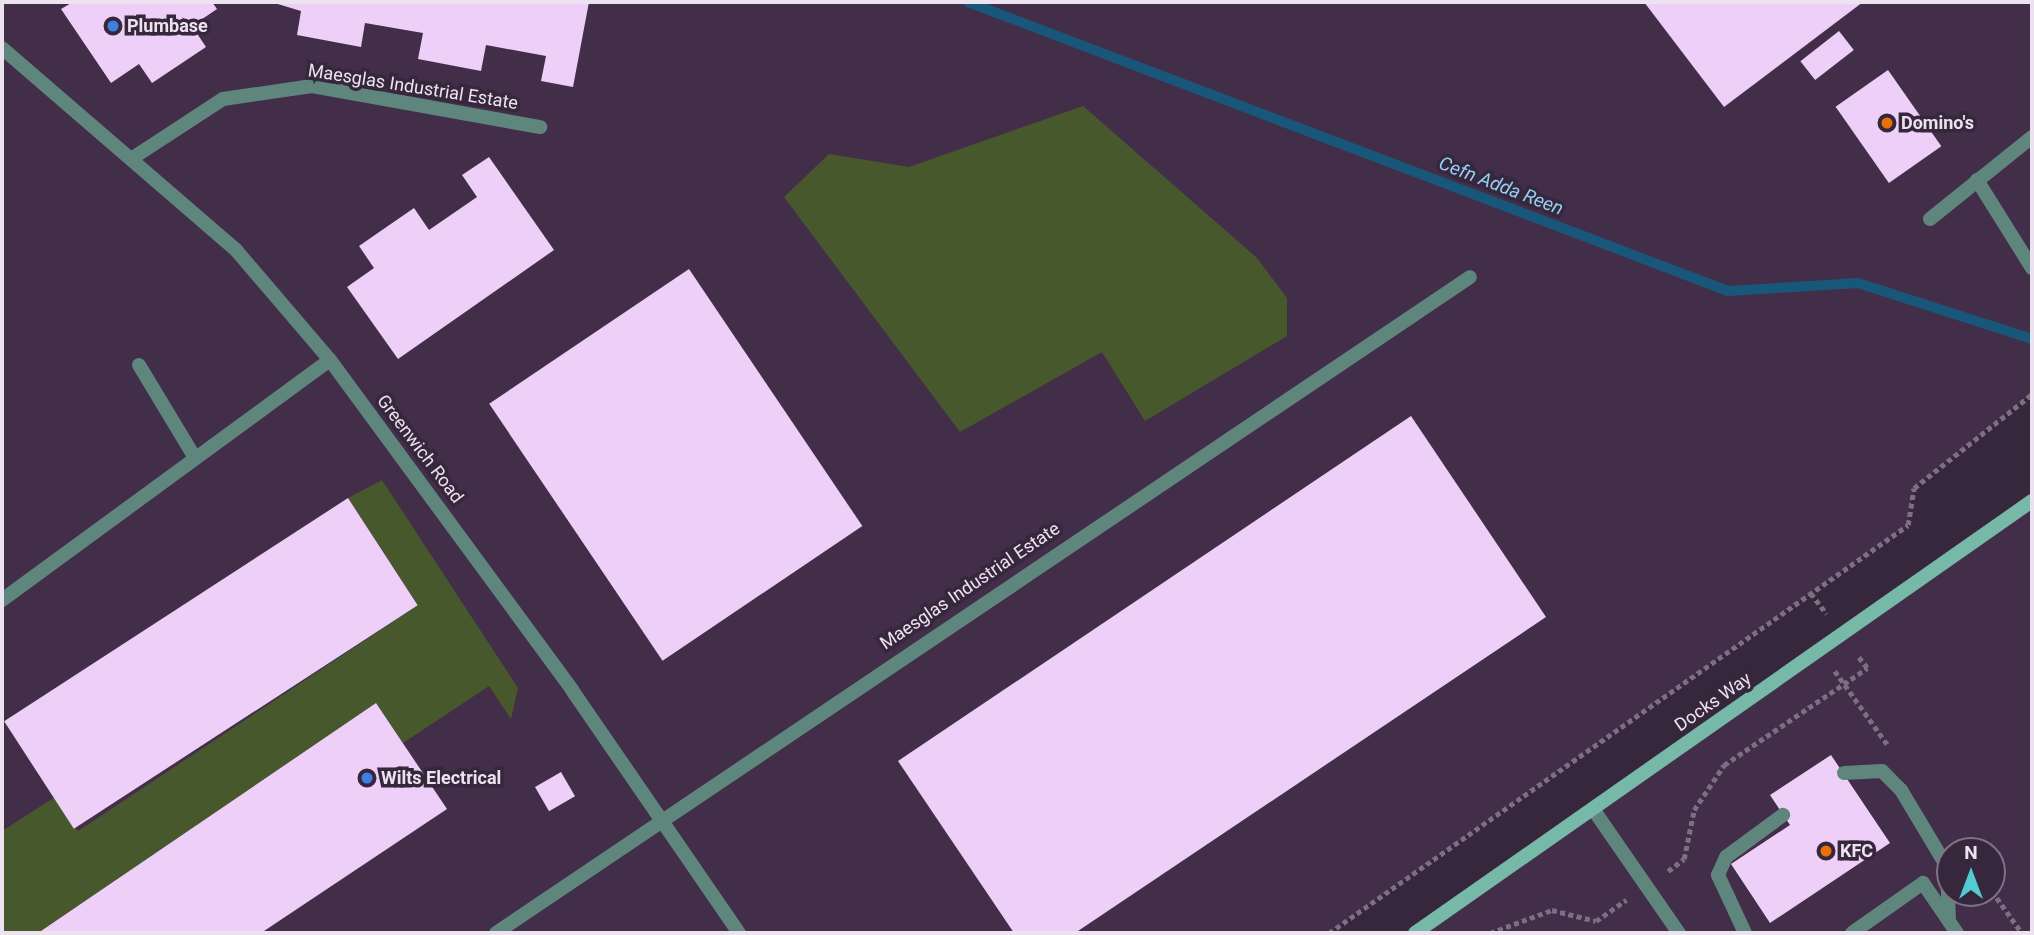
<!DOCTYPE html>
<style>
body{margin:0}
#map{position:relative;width:2034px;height:935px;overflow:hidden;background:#37273c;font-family:Roboto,sans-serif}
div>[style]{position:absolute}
.built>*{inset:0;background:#432e4a}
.green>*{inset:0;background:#47582c}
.stream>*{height:10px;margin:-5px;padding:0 5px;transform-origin:5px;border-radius:5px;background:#185779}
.building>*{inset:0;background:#edcff7;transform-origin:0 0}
.path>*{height:4.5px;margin-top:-2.25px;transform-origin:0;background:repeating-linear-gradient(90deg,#7d6f82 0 5px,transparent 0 8.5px)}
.lane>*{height:14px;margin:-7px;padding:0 7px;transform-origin:7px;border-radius:7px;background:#5e867d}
.street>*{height:14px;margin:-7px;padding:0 7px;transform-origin:7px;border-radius:7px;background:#5e867d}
.secondary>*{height:14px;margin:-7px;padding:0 7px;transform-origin:7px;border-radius:7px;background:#77b9a9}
.dots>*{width:19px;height:19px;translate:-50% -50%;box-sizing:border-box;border:4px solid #37273c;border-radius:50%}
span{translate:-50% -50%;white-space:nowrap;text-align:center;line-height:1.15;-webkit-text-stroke:7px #37273c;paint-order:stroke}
.poi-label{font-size:18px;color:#ede2f0;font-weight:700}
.left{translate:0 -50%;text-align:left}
.street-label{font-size:18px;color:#ede2f0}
.water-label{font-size:19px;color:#94cff5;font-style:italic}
.frame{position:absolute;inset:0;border:4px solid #ede2f0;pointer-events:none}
.north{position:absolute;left:1936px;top:837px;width:70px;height:70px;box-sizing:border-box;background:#37273c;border:2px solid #807284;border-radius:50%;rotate:0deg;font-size:19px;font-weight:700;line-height:28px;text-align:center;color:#ede2f0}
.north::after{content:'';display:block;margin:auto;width:24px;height:32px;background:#51ccd2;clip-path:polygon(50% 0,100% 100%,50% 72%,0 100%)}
</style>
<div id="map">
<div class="built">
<i style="clip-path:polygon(2px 2px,2032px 2px,2032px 394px,1914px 488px,1908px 525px,1329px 933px,2px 933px)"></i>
<i style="clip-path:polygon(evenodd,2032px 501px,2032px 933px,1415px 933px,2032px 501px,1950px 851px,1992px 851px,1992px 893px,1950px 893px,1950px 851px)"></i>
</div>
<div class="green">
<i style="clip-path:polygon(1083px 106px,1257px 258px,1287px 298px,1287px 336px,1145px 421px,1102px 352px,960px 432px,784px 197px,829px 154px,909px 167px)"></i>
<i style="clip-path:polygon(382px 480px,518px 688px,511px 719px,489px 686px,403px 743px,376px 703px,38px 933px,2px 933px,2px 831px,55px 797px,78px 831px,418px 605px,348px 498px)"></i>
</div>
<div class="stream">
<i style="left:968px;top:2px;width:813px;rotate:20.82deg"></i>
<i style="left:1728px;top:291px;width:130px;rotate:-3.5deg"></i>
<i style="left:1858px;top:283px;width:183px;rotate:17.8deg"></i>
</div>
<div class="building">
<i style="clip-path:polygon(73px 2px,212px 2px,217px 9px,192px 26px,206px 47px,152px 83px,139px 64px,111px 83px,61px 9px)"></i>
<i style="clip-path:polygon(271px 2px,589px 2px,573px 87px,541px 81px,546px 56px,486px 45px,481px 71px,418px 59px,423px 33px,365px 23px,361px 47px,297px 35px,301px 11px)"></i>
<i style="clip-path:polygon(1644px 2px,1863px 2px,1724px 107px)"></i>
<i style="left:1839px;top:31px;width:24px;height:49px;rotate:52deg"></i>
<i style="left:1888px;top:70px;width:93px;height:64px;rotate:55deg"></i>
<i style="clip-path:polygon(489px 157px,554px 250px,398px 359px,347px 287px,374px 268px,359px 246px,414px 208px,429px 230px,477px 197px,462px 175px)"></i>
<i style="left:689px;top:269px;width:310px;height:241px;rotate:56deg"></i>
<i style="clip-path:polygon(1411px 416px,1546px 617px,1075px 933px,1014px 933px,898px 761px)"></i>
<i style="left:348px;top:498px;width:128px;height:410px;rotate:57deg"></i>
<i style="clip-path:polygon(376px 703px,447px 809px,261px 933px,38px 933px)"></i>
<i style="clip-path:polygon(1831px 755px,1890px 843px,1770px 923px,1731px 864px,1790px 825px,1770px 795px)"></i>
<i style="left:561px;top:772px;width:28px;height:30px;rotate:60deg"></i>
</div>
<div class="path">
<i style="left:1811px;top:593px;width:26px;rotate:53deg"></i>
<i style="left:1835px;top:671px;width:90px;rotate:54.5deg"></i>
<i style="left:1668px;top:871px;width:20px;rotate:-37deg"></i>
<i style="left:1684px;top:859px;width:50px;rotate:-78.5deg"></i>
<i style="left:1694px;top:810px;width:54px;rotate:-56.3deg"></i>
<i style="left:1724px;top:765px;width:173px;rotate:-34.1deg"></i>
<i style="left:1867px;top:668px;width:16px;rotate:-128deg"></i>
<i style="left:1992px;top:891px;width:52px;rotate:54.5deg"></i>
<i style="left:1329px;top:933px;width:708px;rotate:-35.17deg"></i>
<i style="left:1908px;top:525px;width:37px;rotate:-81deg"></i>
<i style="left:1914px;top:488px;width:151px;rotate:-38.5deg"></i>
<i style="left:1490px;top:933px;width:66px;rotate:-20.4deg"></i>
<i style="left:1552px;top:910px;width:45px;rotate:14deg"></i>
<i style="left:1596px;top:921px;width:37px;rotate:-35deg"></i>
</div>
<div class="lane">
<i style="left:1977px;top:180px;width:104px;rotate:58deg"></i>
<i style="left:1930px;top:219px;width:131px;rotate:-38.8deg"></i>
<i style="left:139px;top:365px;width:109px;rotate:58.9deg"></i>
<i style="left:1844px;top:773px;width:38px;rotate:-3deg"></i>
<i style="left:1882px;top:771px;width:27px;rotate:45deg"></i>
<i style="left:1901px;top:790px;width:90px;rotate:59.1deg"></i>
<i style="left:1947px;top:867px;width:54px;rotate:87.9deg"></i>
<i style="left:1593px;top:809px;width:151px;rotate:55.3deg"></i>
<i style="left:1745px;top:933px;width:64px;rotate:-115deg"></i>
<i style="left:1718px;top:875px;width:20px;rotate:-66deg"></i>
<i style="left:1726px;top:857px;width:71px;rotate:-36.4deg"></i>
<i style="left:1852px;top:933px;width:87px;rotate:-35.2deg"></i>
<i style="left:1923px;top:883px;width:60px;rotate:55.8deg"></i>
</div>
<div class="street">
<i style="left:2px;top:48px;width:309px;rotate:40.8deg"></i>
<i style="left:236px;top:250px;width:145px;rotate:49.5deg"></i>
<i style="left:330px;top:360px;width:409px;rotate:53.7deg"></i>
<i style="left:572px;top:690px;width:295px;rotate:55.5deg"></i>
<i style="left:131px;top:159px;width:110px;rotate:-33.1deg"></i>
<i style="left:223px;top:99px;width:90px;rotate:-8.3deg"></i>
<i style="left:312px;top:86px;width:232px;rotate:10.2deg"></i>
<i style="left:2px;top:600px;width:406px;rotate:-36.2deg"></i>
<i style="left:496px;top:933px;width:1174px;rotate:-33.96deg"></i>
</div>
<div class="secondary">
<i style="left:1415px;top:933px;width:753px;rotate:-35deg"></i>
</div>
<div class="dots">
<i style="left:113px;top:26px;background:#3f7fe0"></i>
<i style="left:1887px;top:123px;background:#e8710a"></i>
<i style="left:367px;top:778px;background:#3f7fe0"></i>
<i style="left:1826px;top:851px;background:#e8710a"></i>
</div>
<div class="poi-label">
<span class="left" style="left:127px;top:26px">Plumbase</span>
<span class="left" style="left:1901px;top:123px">Domino's</span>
<span class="left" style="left:381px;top:778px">Wilts Electrical</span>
<span class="left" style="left:1840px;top:851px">KFC</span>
</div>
<div class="street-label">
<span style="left:413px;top:87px;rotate:9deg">Maesglas Industrial Estate</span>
<span style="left:420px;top:449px;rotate:53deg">Greenwich Road</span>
<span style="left:970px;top:586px;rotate:-34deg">Maesglas Industrial Estate</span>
<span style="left:1713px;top:702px;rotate:-35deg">Docks Way</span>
</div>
<div class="water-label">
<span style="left:1501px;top:186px;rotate:21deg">Cefn Adda Reen</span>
</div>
<div class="frame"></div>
<div class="north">N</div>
</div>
